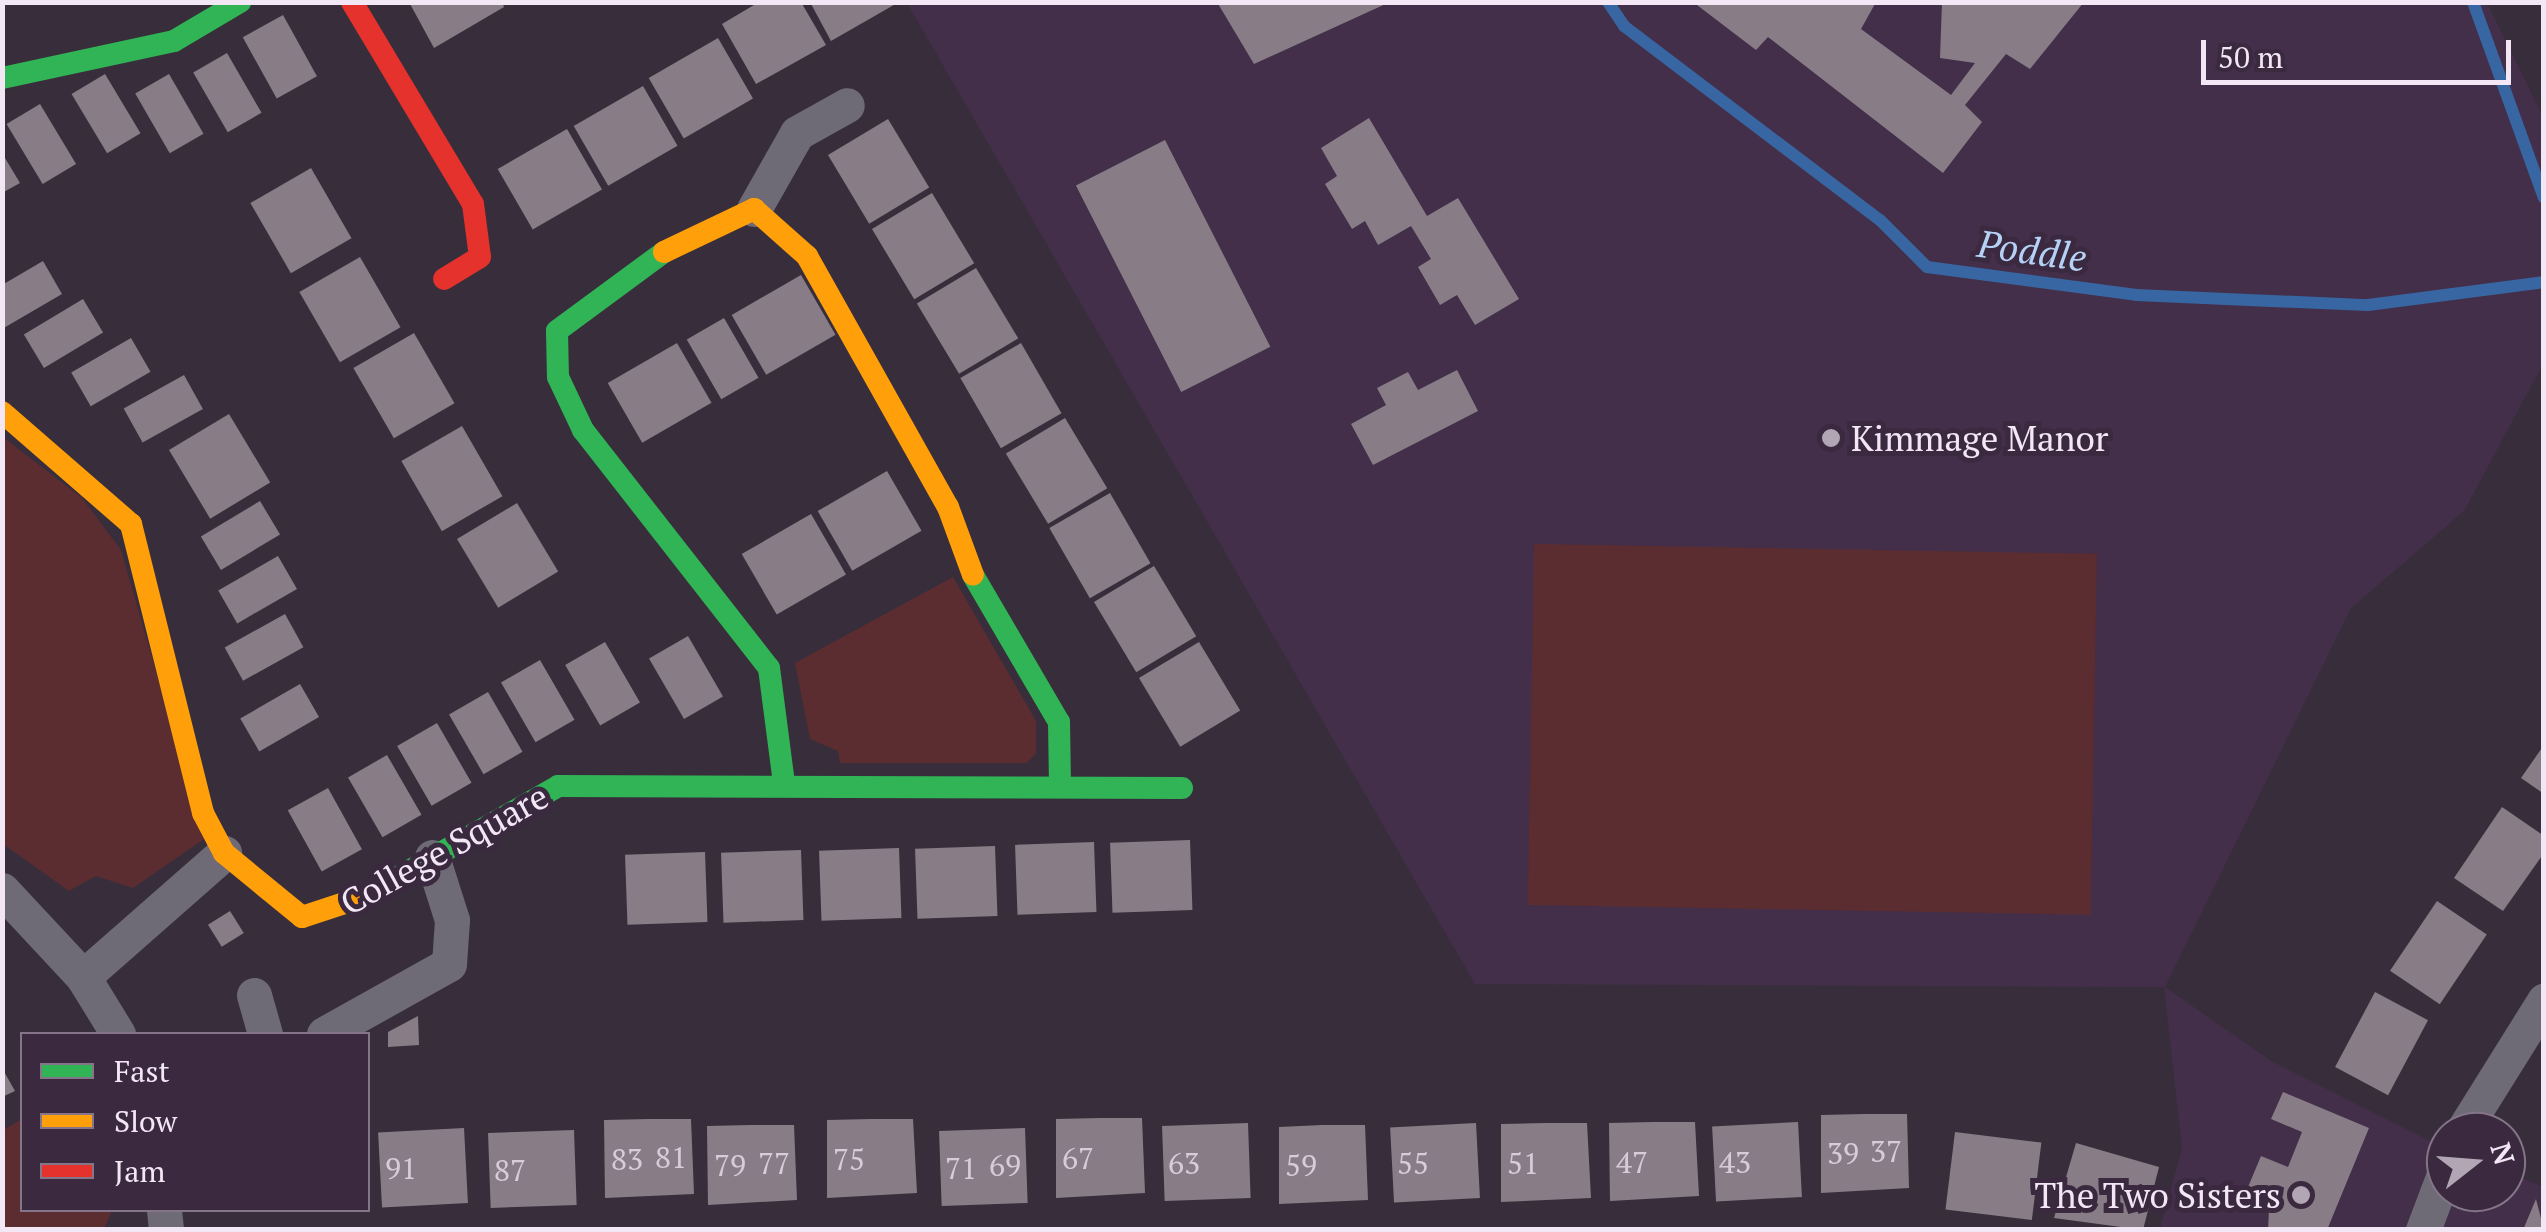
<!DOCTYPE html>
<style>
body{margin:0}
#map{position:relative;width:2546px;height:1232px;overflow:hidden;background:#382e3b;font-family:"PT Serif",serif}
div>[style]{position:absolute}
.built>*{inset:0;background:#432f49}
.green>*{inset:0;background:#5b2d30;transform-origin:0 0}
.stream>*{height:12px;margin:-6px;padding:0 6px;transform-origin:6px;border-radius:6px;background:#3866a2}
.building>*{inset:0;background:#887d86;transform-origin:0 0}
.street>*{height:35px;margin:-17.5px;padding:0 17.5px;transform-origin:17.5px;border-radius:17.5px;background:#6e6b77}
.fast>*{height:22px;margin:-11px;padding:0 11px;transform-origin:11px;border-radius:11px;background:#30b455}
.slow>*{height:22px;margin:-11px;padding:0 11px;transform-origin:11px;border-radius:11px;background:#ff9f0a}
.jam>*{height:22px;margin:-11px;padding:0 11px;transform-origin:11px;border-radius:11px;background:#e5322d}
.dots>*{width:28px;height:28px;translate:-50% -50%;box-sizing:border-box;border:5px solid #3b2940;border-radius:50%}
span{translate:-50% -50%;white-space:nowrap;text-align:center;line-height:1.15;-webkit-text-stroke:10px #3b2940;paint-order:stroke}
.number-label{font-size:30px;color:#d8ccda}
.number-label span{-webkit-text-stroke-width:0}
.poi-label{font-size:35px;color:#f3e7f6}
.left{translate:0 -50%;text-align:left}
.right{translate:-100% -50%;text-align:right}
.street-label{font-size:35px;color:#f3e7f6}
.water-label{font-size:38px;color:#b5d1f5;font-style:italic}
.frame{position:absolute;inset:0;border:5px solid #f3e7f6;pointer-events:none}
.legend{position:absolute;left:20px;top:1032px;width:350px;height:180px;box-sizing:border-box;background:#3b2940;border:2px solid #857589;margin:0;padding:12px 18px;list-style:none;font-size:30px;color:#f3e7f6}
.legend li{display:flex;align-items:center;gap:20px;height:50px}
.legend b{width:50px;border:2px solid #857589}
.north{position:absolute;left:2426px;top:1112px;width:100px;height:100px;box-sizing:border-box;background:#3b2940;border:2px solid #857589;border-radius:50%;rotate:73deg;font-size:28px;font-weight:700;line-height:40px;text-align:center;color:#f3e7f6}
.north::after{content:'';display:block;margin:auto;width:35px;height:45px;background:#b2a6b5;clip-path:polygon(50% 0,100% 100%,50% 72%,0 100%)}
.scale{position:absolute;left:2201px;top:40px;width:310px;height:45px;box-sizing:border-box;border:5px solid #f3e7f6;border-top:0;padding-left:12px;font-size:30px;line-height:35px;white-space:nowrap;color:#f3e7f6;-webkit-text-stroke:8px #3b2940;paint-order:stroke}
</style>
<div id="map">
<div class="built">
<i style="clip-path:polygon(907px 3px,2487px 3px,2543px 117px,2543px 364px,2464px 511px,2351px 608px,2165px 987px,2271px 1061px,2446px 1149px,2446px 1192px,2506px 1192px,2506px 1171px,2543px 1187px,2543px 1229px,2160px 1229px,2182px 1148px,2164px 987px,1475px 984px)"></i>
</div>
<div class="green">
<i style="clip-path:polygon(3px 437px,82px 498px,121px 550px,204px 839px,133px 888px,96px 876px,69px 891px,3px 844px)"></i>
<i style="left:1534px;top:544px;width:563px;height:361px;rotate:1deg"></i>
<i style="clip-path:polygon(953px 577px,1036px 721px,1036px 753px,1027px 763px,840px 763px,838px 751px,810px 739px,795px 663px)"></i>
<i style="clip-path:polygon(22px 1119px,22px 1210px,112px 1210px,104px 1229px,3px 1229px,3px 1130px)"></i>
</div>
<div class="stream">
<i style="left:1608px;top:2px;width:29px;rotate:56deg"></i>
<i style="left:1624px;top:26px;width:321px;rotate:37.2deg"></i>
<i style="left:1880px;top:220px;width:66px;rotate:45deg"></i>
<i style="left:1927px;top:267px;width:211px;rotate:7.6deg"></i>
<i style="left:2136px;top:295px;width:232px;rotate:2.5deg"></i>
<i style="left:2368px;top:305px;width:177px;rotate:-7.4deg"></i>
<i style="left:2473px;top:2px;width:208px;rotate:70.1deg"></i>
</div>
<div class="building">
<i style="clip-path:polygon(409px 2px,502px 2px,504px 7px,434px 48px)"></i>
<i style="clip-path:polygon(759px 2px,801px 2px,826px 45px,756px 84px,722px 24px)"></i>
<i style="clip-path:polygon(810px 2px,899px 2px,831px 41px)"></i>
<i style="clip-path:polygon(1217px 2px,1390px 2px,1254px 64px)"></i>
<i style="clip-path:polygon(1693px 2px,1876px 2px,1861px 29px,1951px 95px,1975px 63px,1940px 58px,1942px 2px,2084px 2px,2030px 69px,2006px 54px,1965px 105px,1982px 122px,1943px 173px,1768px 37px,1756px 50px)"></i>
<i style="left:283px;top:15px;width:70px;height:46px;rotate:61deg"></i>
<i style="left:718px;top:38px;width:70px;height:80px;rotate:60deg"></i>
<i style="left:227px;top:53px;width:69px;height:39px;rotate:60deg"></i>
<i style="left:105px;top:74px;width:69px;height:39px;rotate:59deg"></i>
<i style="left:169px;top:74px;width:69px;height:39px;rotate:60deg"></i>
<i style="left:643px;top:86px;width:69px;height:80px;rotate:60deg"></i>
<i style="left:40px;top:104px;width:70px;height:39px;rotate:59deg"></i>
<i style="clip-path:polygon(1369px 118px,1427px 216px,1458px 198px,1519px 299px,1475px 325px,1457px 295px,1440px 305px,1418px 267px,1431px 259px,1411px 226px,1378px 245px,1365px 221px,1352px 229px,1325px 184px,1337px 176px,1321px 148px)"></i>
<i style="left:888px;top:119px;width:80px;height:70px;rotate:59deg"></i>
<i style="left:567px;top:129px;width:70px;height:80px;rotate:60deg"></i>
<i style="left:1165px;top:140px;width:232px;height:100px;rotate:63deg"></i>
<i style="clip-path:polygon(2px 153px,20px 183px,2px 193px)"></i>
<i style="left:311px;top:168px;width:81px;height:70px;rotate:60deg"></i>
<i style="left:932px;top:193px;width:82px;height:70px;rotate:59deg"></i>
<i style="left:360px;top:257px;width:81px;height:70px;rotate:60deg"></i>
<i style="clip-path:polygon(43px 261px,62px 294px,2px 329px,2px 285px)"></i>
<i style="left:976px;top:268px;width:82px;height:69px;rotate:59deg"></i>
<i style="left:801px;top:275px;width:69px;height:80px;rotate:60deg"></i>
<i style="left:83px;top:299px;width:39px;height:69px;rotate:59deg"></i>
<i style="left:724px;top:318px;width:69px;height:43px;rotate:60deg"></i>
<i style="left:414px;top:333px;width:81px;height:70px;rotate:60deg"></i>
<i style="left:131px;top:338px;width:39px;height:69px;rotate:60deg"></i>
<i style="left:677px;top:343px;width:69px;height:80px;rotate:60deg"></i>
<i style="left:1021px;top:343px;width:81px;height:70px;rotate:60deg"></i>
<i style="clip-path:polygon(1457px 370px,1478px 411px,1373px 465px,1351px 424px,1386px 405px,1377px 388px,1408px 372px,1418px 390px)"></i>
<i style="left:184px;top:375px;width:39px;height:69px;rotate:61deg"></i>
<i style="left:229px;top:414px;width:80px;height:70px;rotate:59deg"></i>
<i style="left:1065px;top:418px;width:82px;height:69px;rotate:59deg"></i>
<i style="left:462px;top:426px;width:81px;height:70px;rotate:60deg"></i>
<i style="left:887px;top:471px;width:69px;height:80px;rotate:60deg"></i>
<i style="left:1110px;top:493px;width:81px;height:70px;rotate:60deg"></i>
<i style="left:260px;top:501px;width:39px;height:69px;rotate:59deg"></i>
<i style="left:517px;top:503px;width:80px;height:70px;rotate:59deg"></i>
<i style="left:811px;top:514px;width:70px;height:80px;rotate:60deg"></i>
<i style="left:278px;top:556px;width:38px;height:69px;rotate:60deg"></i>
<i style="left:1154px;top:566px;width:82px;height:70px;rotate:59deg"></i>
<i style="left:285px;top:614px;width:38px;height:69px;rotate:61deg"></i>
<i style="left:688px;top:636px;width:70px;height:45px;rotate:60deg"></i>
<i style="left:605px;top:642px;width:70px;height:46px;rotate:60deg"></i>
<i style="left:1199px;top:642px;width:80px;height:70px;rotate:59deg"></i>
<i style="left:540px;top:660px;width:69px;height:45px;rotate:60deg"></i>
<i style="left:300px;top:684px;width:38px;height:69px;rotate:60deg"></i>
<i style="left:488px;top:692px;width:69px;height:45px;rotate:60deg"></i>
<i style="left:437px;top:723px;width:69px;height:46px;rotate:60deg"></i>
<i style="clip-path:polygon(2544px 745px,2544px 794px,2521px 778px)"></i>
<i style="left:387px;top:755px;width:69px;height:45px;rotate:60deg"></i>
<i style="left:328px;top:788px;width:70px;height:46px;rotate:61deg"></i>
<i style="clip-path:polygon(2502px 807px,2544px 836px,2544px 853px,2503px 911px,2454px 878px)"></i>
<i style="left:1190px;top:840px;width:70px;height:80px;rotate:88deg"></i>
<i style="left:1094px;top:842px;width:70px;height:79px;rotate:88deg"></i>
<i style="left:995px;top:846px;width:70px;height:80px;rotate:88deg"></i>
<i style="left:899px;top:848px;width:70px;height:80px;rotate:88deg"></i>
<i style="left:801px;top:850px;width:70px;height:80px;rotate:88deg"></i>
<i style="left:705px;top:852px;width:70px;height:80px;rotate:88deg"></i>
<i style="left:2437px;top:901px;width:60px;height:84px;rotate:34deg"></i>
<i style="left:230px;top:911px;width:26px;height:26px;rotate:58deg"></i>
<i style="left:2375px;top:992px;width:60px;height:85px;rotate:28deg"></i>
<i style="clip-path:polygon(418px 1016px,419px 1045px,388px 1047px,388px 1032px)"></i>
<i style="clip-path:polygon(2px 1068px,15px 1091px,2px 1097px)"></i>
<i style="clip-path:polygon(2283px 1092px,2369px 1128px,2327px 1230px,2268px 1230px,2269px 1210px,2243px 1199px,2261px 1156px,2288px 1167px,2302px 1132px,2271px 1119px)"></i>
<i style="clip-path:polygon(1864px 1114px,1907px 1114px,1909px 1188px,1821px 1193px,1821px 1115px)"></i>
<i style="clip-path:polygon(1100px 1118px,1142px 1118px,1145px 1193px,1056px 1198px,1056px 1119px)"></i>
<i style="clip-path:polygon(649px 1119px,691px 1119px,694px 1194px,605px 1198px,604px 1120px)"></i>
<i style="clip-path:polygon(871px 1119px,913px 1119px,917px 1193px,827px 1198px,827px 1120px)"></i>
<i style="clip-path:polygon(1653px 1122px,1695px 1122px,1699px 1196px,1610px 1201px,1609px 1123px)"></i>
<i style="left:1798px;top:1122px;width:75px;height:86px;rotate:87deg"></i>
<i style="left:1248px;top:1123px;width:75px;height:86px;rotate:88deg"></i>
<i style="left:1476px;top:1123px;width:75px;height:86px;rotate:87deg"></i>
<i style="clip-path:polygon(1546px 1123px,1587px 1123px,1591px 1198px,1501px 1202px,1501px 1124px)"></i>
<i style="clip-path:polygon(751px 1125px,794px 1125px,797px 1200px,708px 1205px,707px 1126px)"></i>
<i style="clip-path:polygon(1322px 1125px,1365px 1125px,1368px 1200px,1279px 1204px,1279px 1127px)"></i>
<i style="left:464px;top:1128px;width:75px;height:86px;rotate:87deg"></i>
<i style="left:1025px;top:1128px;width:75px;height:86px;rotate:88deg"></i>
<i style="left:574px;top:1130px;width:75px;height:86px;rotate:88deg"></i>
<i style="left:1955px;top:1132px;width:87px;height:78px;rotate:7deg"></i>
<i style="clip-path:polygon(2076px 1143px,2159px 1167px,2143px 1230px,2054px 1218px)"></i>
<i style="clip-path:polygon(2536px 1199px,2544px 1230px,2523px 1230px)"></i>
</div>
<div class="street">
<i style="left:754px;top:209px;width:87px;rotate:-60.5deg"></i>
<i style="left:797px;top:133px;width:57px;rotate:-29.2deg"></i>
<i style="left:2px;top:890px;width:119px;rotate:47deg"></i>
<i style="left:83px;top:977px;width:67px;rotate:58.4deg"></i>
<i style="left:83px;top:977px;width:188px;rotate:-41.3deg"></i>
<i style="left:254px;top:995px;width:41px;rotate:74.2deg"></i>
<i style="left:324px;top:1034px;width:143px;rotate:-29.2deg"></i>
<i style="left:449px;top:964px;width:44px;rotate:-86.1deg"></i>
<i style="left:452px;top:920px;width:66px;rotate:-107.6deg"></i>
<i style="left:2462px;top:1132px;width:155px;rotate:-58deg"></i>
<i style="left:164px;top:1210px;width:20px;rotate:84deg"></i>
<i style="left:2423px;top:1230px;width:65px;rotate:-69.3deg"></i>
</div>
<div class="fast">
<i style="left:2px;top:78px;width:176px;rotate:-12.1deg"></i>
<i style="left:174px;top:41px;width:77px;rotate:-30.6deg"></i>
<i style="left:664px;top:252px;width:133px;rotate:143.6deg"></i>
<i style="left:557px;top:331px;width:46px;rotate:88.8deg"></i>
<i style="left:558px;top:377px;width:59px;rotate:64.7deg"></i>
<i style="left:583px;top:430px;width:302px;rotate:52deg"></i>
<i style="left:769px;top:668px;width:117px;rotate:82.6deg"></i>
<i style="left:973px;top:575px;width:170px;rotate:59.7deg"></i>
<i style="left:1059px;top:722px;width:65px;rotate:89.1deg"></i>
<i style="left:363px;top:897px;width:224px;rotate:-29.6deg"></i>
<i style="left:558px;top:786px;width:624px;rotate:0.18deg"></i>
</div>
<div class="slow">
<i style="left:664px;top:252px;width:100px;rotate:-25.5deg"></i>
<i style="left:754px;top:209px;width:71px;rotate:41.6deg"></i>
<i style="left:807px;top:256px;width:288px;rotate:60.7deg"></i>
<i style="left:948px;top:507px;width:72px;rotate:69.8deg"></i>
<i style="left:2px;top:412px;width:171px;rotate:41deg"></i>
<i style="left:131px;top:524px;width:298px;rotate:76deg"></i>
<i style="left:203px;top:813px;width:45px;rotate:62.3deg"></i>
<i style="left:224px;top:853px;width:101px;rotate:39.4deg"></i>
<i style="left:302px;top:917px;width:64px;rotate:-18.2deg"></i>
</div>
<div class="jam">
<i style="left:352px;top:2px;width:235px;rotate:59.1deg"></i>
<i style="left:473px;top:204px;width:53px;rotate:82.5deg"></i>
<i style="left:480px;top:257px;width:42px;rotate:148.6deg"></i>
</div>
<div class="dots">
<i style="left:1831px;top:438px;background:#b2a6b5"></i>
<i style="left:2301px;top:1195px;background:#b2a6b5"></i>
</div>
<div class="number-label">
<span style="left:1886px;top:1151px">37</span>
<span style="left:1843px;top:1153px">39</span>
<span style="left:671px;top:1157px">81</span>
<span style="left:1078px;top:1158px">67</span>
<span style="left:627px;top:1159px">83</span>
<span style="left:849px;top:1159px">75</span>
<span style="left:1632px;top:1162px">47</span>
<span style="left:1735px;top:1162px">43</span>
<span style="left:774px;top:1163px">77</span>
<span style="left:1184px;top:1163px">63</span>
<span style="left:1413px;top:1163px">55</span>
<span style="left:1523px;top:1163px">51</span>
<span style="left:730px;top:1165px">79</span>
<span style="left:1005px;top:1165px">69</span>
<span style="left:1301px;top:1165px">59</span>
<span style="left:401px;top:1168px">91</span>
<span style="left:961px;top:1168px">71</span>
<span style="left:510px;top:1170px">87</span>
</div>
<div class="poi-label">
<span class="left" style="left:1851px;top:438px">Kimmage Manor</span>
<span class="right" style="left:2281px;top:1195px">The Two Sisters</span>
</div>
<div class="street-label">
<span style="left:444px;top:849px;rotate:-29deg">College Square</span>
</div>
<div class="water-label">
<span style="left:2032px;top:251px;rotate:8deg">Poddle</span>
</div>
<div class="frame"></div>
<ul class="legend">
<li><b style="height:12px;background:#30b455"></b>Fast</li>
<li><b style="height:12px;background:#ff9f0a"></b>Slow</li>
<li><b style="height:12px;background:#e5322d"></b>Jam</li>
</ul>
<div class="north">N</div>
<div class="scale">50 m</div>
</div>
